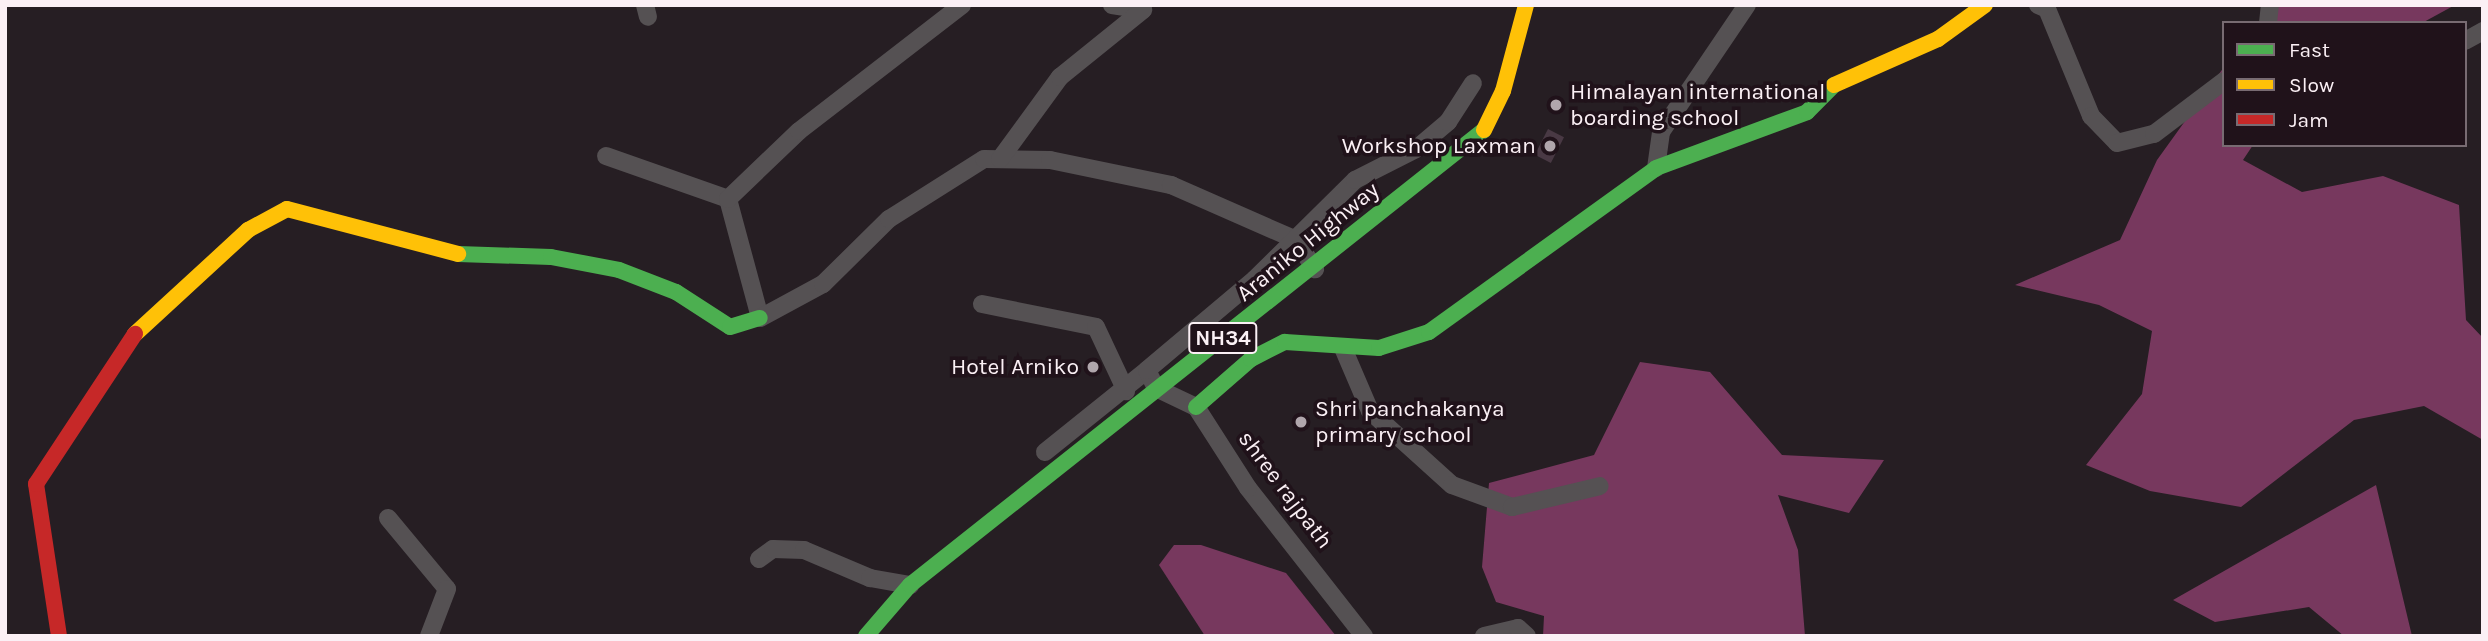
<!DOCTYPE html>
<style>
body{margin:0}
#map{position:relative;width:2488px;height:641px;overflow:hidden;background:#261e23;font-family:Karla,sans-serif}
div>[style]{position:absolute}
.forest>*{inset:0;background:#77385e}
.building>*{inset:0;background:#493944;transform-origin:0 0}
.street>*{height:18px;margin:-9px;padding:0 9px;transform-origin:9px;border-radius:9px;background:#555153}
.fast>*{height:16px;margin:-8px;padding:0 8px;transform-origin:8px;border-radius:8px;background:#4caf50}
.slow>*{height:16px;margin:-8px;padding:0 8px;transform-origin:8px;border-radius:8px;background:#ffc107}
.jam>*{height:16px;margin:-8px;padding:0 8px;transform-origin:8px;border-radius:8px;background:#c62828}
.dots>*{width:19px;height:19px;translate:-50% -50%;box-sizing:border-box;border:4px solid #20121a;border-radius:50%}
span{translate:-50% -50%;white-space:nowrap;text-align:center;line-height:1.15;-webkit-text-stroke:7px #20121a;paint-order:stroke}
.shield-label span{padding:2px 5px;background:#20121a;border:2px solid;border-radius:5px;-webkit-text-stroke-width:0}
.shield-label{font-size:21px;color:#fbf0f5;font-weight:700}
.poi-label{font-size:23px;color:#fbf0f5}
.left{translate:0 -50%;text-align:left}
.right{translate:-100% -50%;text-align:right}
.street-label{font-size:23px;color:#fbf0f5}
.frame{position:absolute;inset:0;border:7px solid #fbf0f5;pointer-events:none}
.legend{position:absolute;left:2222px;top:21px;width:245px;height:126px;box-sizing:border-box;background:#20121a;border:2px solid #786b72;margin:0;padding:9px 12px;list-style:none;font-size:21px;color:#fbf0f5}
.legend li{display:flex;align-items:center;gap:14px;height:35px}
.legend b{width:35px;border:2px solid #786b72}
</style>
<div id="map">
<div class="forest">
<i style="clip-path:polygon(2273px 5px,2455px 5px,2422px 23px,2264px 23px)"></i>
<i style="clip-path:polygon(2224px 67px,2224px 145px,2253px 145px,2243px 160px,2302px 192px,2383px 176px,2459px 205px,2466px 320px,2483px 338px,2483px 440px,2424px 406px,2354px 420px,2241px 507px,2150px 491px,2086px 465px,2142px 394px,2152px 331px,2099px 305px,2015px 285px,2120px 240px,2157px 160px)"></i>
<i style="clip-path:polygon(1640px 362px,1710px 372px,1782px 455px,1884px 460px,1849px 513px,1778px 495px,1798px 550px,1805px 636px,1543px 636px,1544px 616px,1496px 602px,1482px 567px,1489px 483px,1594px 455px)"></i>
<i style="clip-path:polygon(2376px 485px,2412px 636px,2344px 636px,2309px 607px,2215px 622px,2173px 600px)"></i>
<i style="clip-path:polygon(1174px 545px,1201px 545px,1286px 573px,1336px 636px,1205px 636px,1159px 565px)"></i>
</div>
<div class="building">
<i style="left:1548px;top:129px;width:18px;height:29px;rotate:27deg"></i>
</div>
<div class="street">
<i style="left:645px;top:5px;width:12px;rotate:76deg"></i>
<i style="left:1112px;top:5px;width:31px;rotate:9deg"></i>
<i style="left:2038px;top:5px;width:10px;rotate:24deg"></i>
<i style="left:2047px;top:9px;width:116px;rotate:67.6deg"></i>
<i style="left:2091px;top:116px;width:37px;rotate:46deg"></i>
<i style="left:2117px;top:143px;width:38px;rotate:-14deg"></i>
<i style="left:2154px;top:134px;width:88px;rotate:-37.1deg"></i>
<i style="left:2268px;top:23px;width:18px;rotate:-84deg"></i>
<i style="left:2465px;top:41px;width:21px;rotate:-29deg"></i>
<i style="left:606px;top:156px;width:129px;rotate:19.4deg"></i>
<i style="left:728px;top:199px;width:123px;rotate:74.9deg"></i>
<i style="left:760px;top:318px;width:72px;rotate:-28.4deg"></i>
<i style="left:823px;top:284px;width:93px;rotate:-44.6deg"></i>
<i style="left:889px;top:219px;width:112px;rotate:-32.3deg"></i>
<i style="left:984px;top:159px;width:66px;rotate:0.9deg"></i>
<i style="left:1050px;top:160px;width:124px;rotate:11.7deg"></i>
<i style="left:1171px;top:185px;width:137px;rotate:23.7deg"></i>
<i style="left:1296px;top:240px;width:35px;rotate:57deg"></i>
<i style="left:1000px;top:159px;width:102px;rotate:-53.8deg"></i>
<i style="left:1060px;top:77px;width:107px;rotate:-38.9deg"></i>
<i style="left:1656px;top:168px;width:36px;rotate:-82deg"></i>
<i style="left:1661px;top:132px;width:153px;rotate:-55.9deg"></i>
<i style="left:728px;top:199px;width:98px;rotate:-43.8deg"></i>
<i style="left:799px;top:131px;width:206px;rotate:-37.7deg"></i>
<i style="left:982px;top:304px;width:116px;rotate:11.4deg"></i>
<i style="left:1096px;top:327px;width:71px;rotate:64.9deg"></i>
<i style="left:1343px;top:348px;width:69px;rotate:66.8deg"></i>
<i style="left:1370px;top:411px;width:110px;rotate:42.1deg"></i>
<i style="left:1452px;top:485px;width:64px;rotate:20.1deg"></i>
<i style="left:1512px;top:507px;width:90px;rotate:-13.4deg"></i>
<i style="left:1045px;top:452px;width:131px;rotate:-38.8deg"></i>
<i style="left:388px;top:518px;width:92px;rotate:50.3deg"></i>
<i style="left:447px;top:589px;width:50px;rotate:111deg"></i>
<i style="left:759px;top:559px;width:17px;rotate:-36deg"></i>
<i style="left:773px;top:549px;width:31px;rotate:2deg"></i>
<i style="left:804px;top:550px;width:72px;rotate:23deg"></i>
<i style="left:870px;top:578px;width:41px;rotate:9.9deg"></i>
<i style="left:1364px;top:636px;width:188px;rotate:-128.1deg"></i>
<i style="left:1248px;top:488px;width:96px;rotate:-122.7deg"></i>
<i style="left:1196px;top:407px;width:44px;rotate:-154.6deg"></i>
<i style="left:1156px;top:388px;width:20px;rotate:-117deg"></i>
<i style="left:1147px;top:370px;width:141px;rotate:-40.1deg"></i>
<i style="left:1255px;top:279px;width:141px;rotate:-44.7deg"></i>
<i style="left:1355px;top:180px;width:68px;rotate:-26.9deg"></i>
<i style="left:1416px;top:149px;width:42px;rotate:-40.2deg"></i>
<i style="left:1448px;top:122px;width:46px;rotate:-57.3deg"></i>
<i style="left:1484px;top:636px;width:35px;rotate:-13deg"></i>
<i style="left:1518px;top:628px;width:12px;rotate:42deg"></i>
</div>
<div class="fast">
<i style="left:458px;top:254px;width:93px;rotate:1.8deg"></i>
<i style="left:551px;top:257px;width:69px;rotate:10.8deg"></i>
<i style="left:619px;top:270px;width:61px;rotate:21.1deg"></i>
<i style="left:676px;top:292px;width:64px;rotate:32.9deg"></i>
<i style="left:730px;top:327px;width:31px;rotate:-17deg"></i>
<i style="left:1196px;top:407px;width:73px;rotate:-41.1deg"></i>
<i style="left:1251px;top:359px;width:38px;rotate:-27deg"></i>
<i style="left:1285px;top:342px;width:94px;rotate:3.7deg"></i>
<i style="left:1379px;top:348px;width:52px;rotate:-17.7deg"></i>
<i style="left:1429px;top:332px;width:280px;rotate:-35.8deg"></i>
<i style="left:1656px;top:168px;width:161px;rotate:-20.3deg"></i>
<i style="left:1807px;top:112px;width:38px;rotate:-45deg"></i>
<i style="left:866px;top:636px;width:67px;rotate:-49.2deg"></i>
<i style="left:910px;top:585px;width:732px;rotate:-38.4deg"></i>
</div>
<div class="slow">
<i style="left:1834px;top:85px;width:114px;rotate:-23.9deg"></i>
<i style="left:1938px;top:39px;width:58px;rotate:-35.9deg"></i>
<i style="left:1484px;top:130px;width:43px;rotate:-64deg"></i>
<i style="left:1503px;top:91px;width:89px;rotate:-75deg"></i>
<i style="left:135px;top:334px;width:154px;rotate:-42.6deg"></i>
<i style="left:248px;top:230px;width:44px;rotate:-28.3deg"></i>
<i style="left:287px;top:209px;width:177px;rotate:14.7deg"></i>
</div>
<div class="jam">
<i style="left:59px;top:636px;width:154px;rotate:-98.6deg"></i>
<i style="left:36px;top:484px;width:180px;rotate:-56.6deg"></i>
</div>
<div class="dots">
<i style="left:1556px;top:105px;background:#b0a6ac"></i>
<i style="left:1550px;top:146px;background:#b0a6ac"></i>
<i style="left:1093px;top:367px;background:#b0a6ac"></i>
<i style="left:1301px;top:422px;background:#b0a6ac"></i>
</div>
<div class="shield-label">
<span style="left:1223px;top:338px">NH34</span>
</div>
<div class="poi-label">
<span class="left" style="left:1570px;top:105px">Himalayan international<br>boarding school</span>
<span class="right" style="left:1536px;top:146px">Workshop Laxman</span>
<span class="right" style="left:1079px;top:367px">Hotel Arniko</span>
<span class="left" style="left:1315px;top:422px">Shri panchakanya<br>primary school</span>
</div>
<div class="street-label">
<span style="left:1308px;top:242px;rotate:-39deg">Araniko Highway</span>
<span style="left:1285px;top:490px;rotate:53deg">shree rajpath</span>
</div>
<div class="frame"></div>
<ul class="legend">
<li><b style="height:9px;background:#4caf50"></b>Fast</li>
<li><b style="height:9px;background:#ffc107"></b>Slow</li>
<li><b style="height:9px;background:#c62828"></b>Jam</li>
</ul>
</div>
